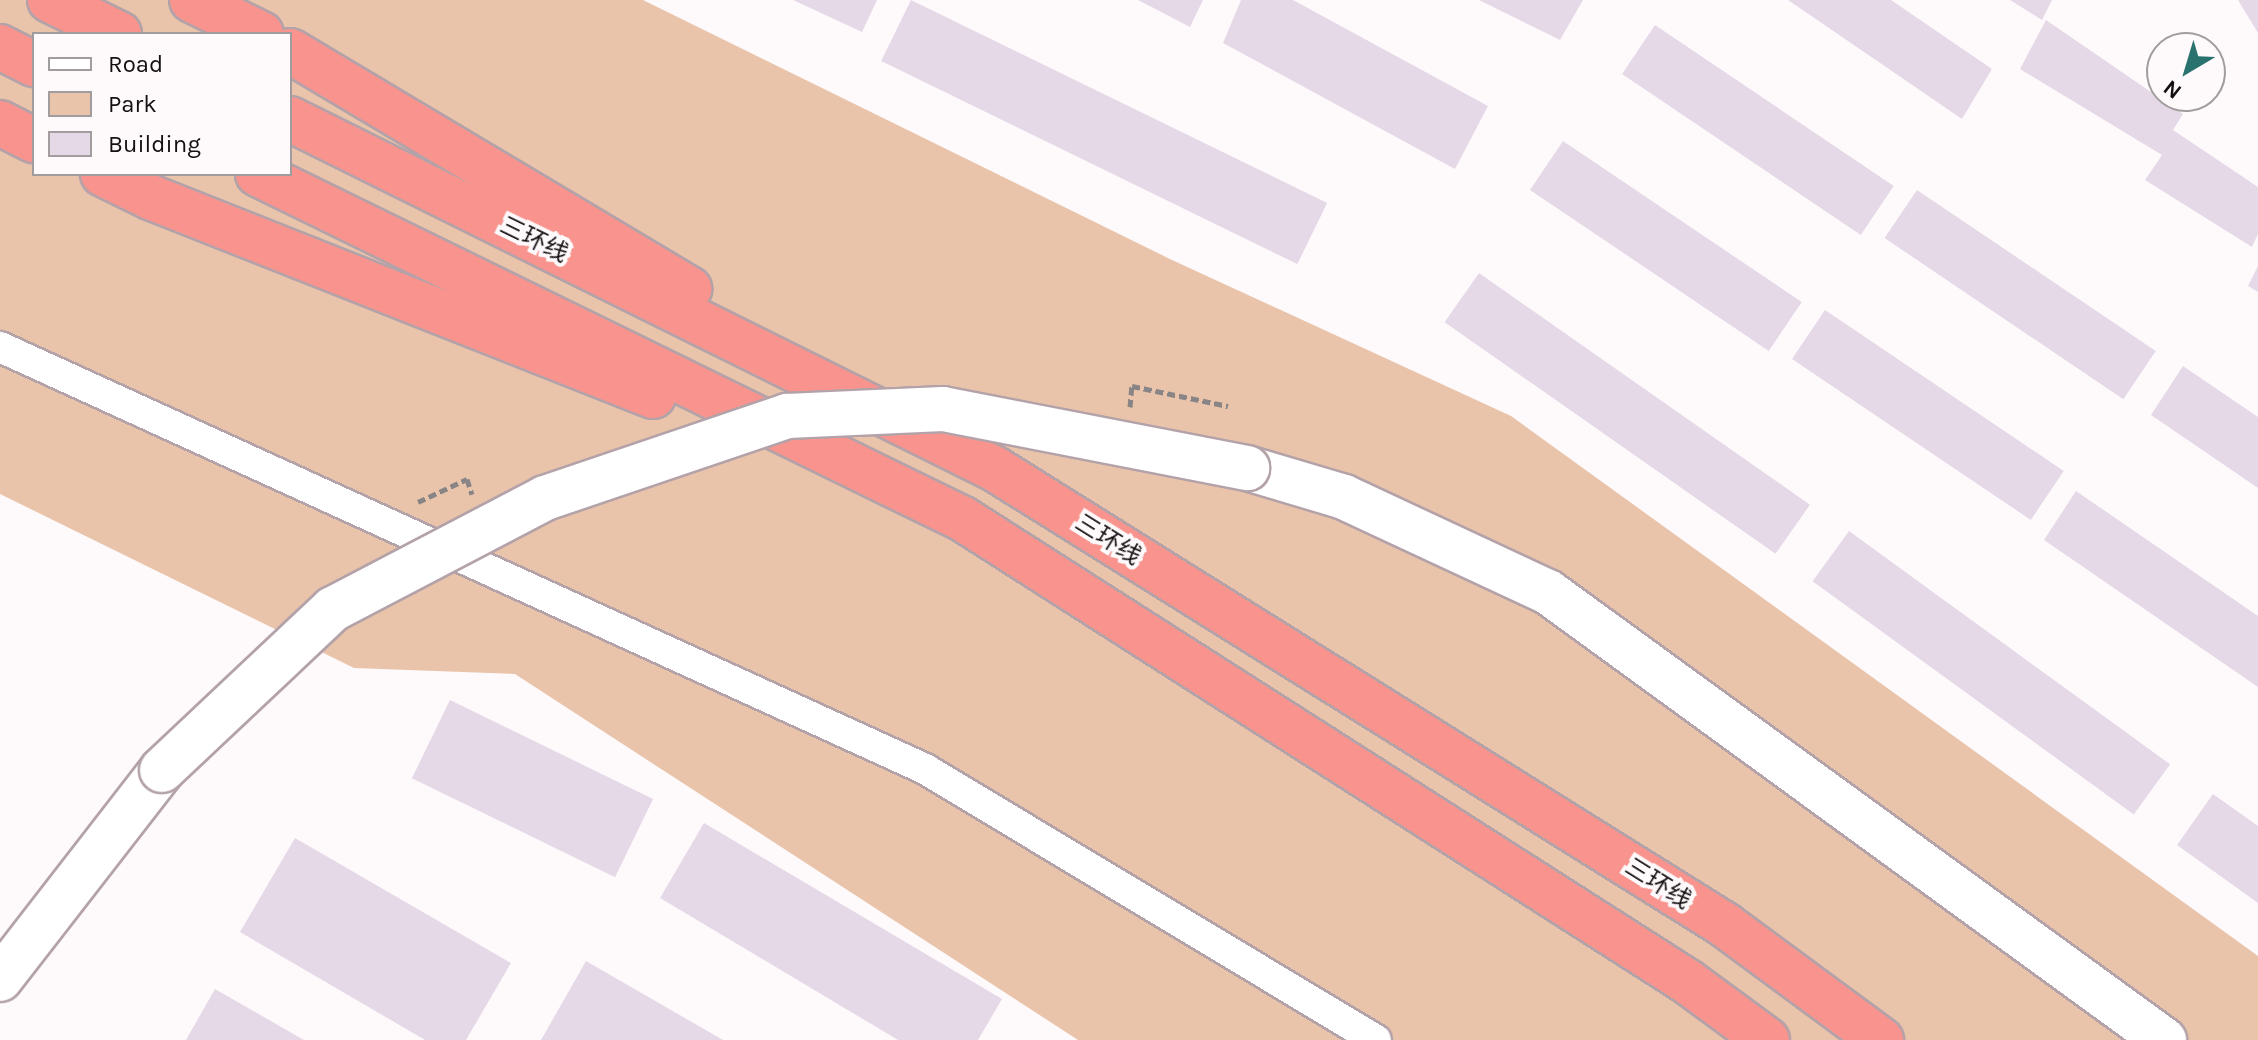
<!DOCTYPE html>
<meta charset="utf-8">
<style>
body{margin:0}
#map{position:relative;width:2258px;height:1040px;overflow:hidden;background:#fefafc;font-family:Karla,"Noto Sans SC",sans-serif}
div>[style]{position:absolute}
.green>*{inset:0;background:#e9c4aa}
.building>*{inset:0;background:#e5d9e7;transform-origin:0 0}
.path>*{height:5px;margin-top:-2.5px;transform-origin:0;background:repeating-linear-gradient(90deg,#898486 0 8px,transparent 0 12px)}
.roads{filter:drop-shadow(2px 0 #b4a2a9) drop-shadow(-2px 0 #b4a2a9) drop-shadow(0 2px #b4a2a9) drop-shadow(0 -2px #b4a2a9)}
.street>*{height:30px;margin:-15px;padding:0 15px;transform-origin:15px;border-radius:15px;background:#fff}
.secondary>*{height:44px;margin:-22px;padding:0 22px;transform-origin:22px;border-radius:22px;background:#fff}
.highway>*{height:44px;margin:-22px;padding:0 22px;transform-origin:22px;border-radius:22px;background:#f8948d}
.bridges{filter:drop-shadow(2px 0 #b4a2a9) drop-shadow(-2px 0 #b4a2a9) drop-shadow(0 2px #b4a2a9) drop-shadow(0 -2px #b4a2a9)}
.secondary-bridge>*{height:44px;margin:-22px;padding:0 22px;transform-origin:22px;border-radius:22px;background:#fff}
span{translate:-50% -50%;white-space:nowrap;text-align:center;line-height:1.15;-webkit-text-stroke:8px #fefafc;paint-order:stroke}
.street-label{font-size:24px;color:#150f12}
.legend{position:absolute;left:32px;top:32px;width:260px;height:144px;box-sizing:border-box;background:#fefafc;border:2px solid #a19c9e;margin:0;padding:10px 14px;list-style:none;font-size:24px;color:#150f12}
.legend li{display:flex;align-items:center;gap:16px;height:40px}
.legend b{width:40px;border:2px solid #a19c9e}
.north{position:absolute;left:2146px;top:32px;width:80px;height:80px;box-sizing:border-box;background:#fefafc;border:2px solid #a19c9e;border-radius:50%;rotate:218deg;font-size:22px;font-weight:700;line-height:32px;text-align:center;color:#150f12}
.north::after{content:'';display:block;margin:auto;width:28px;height:36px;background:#29726d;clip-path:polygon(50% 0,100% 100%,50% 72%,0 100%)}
</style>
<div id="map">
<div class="green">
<i style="clip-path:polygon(evenodd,0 0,643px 0,1172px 260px,1511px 416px,2258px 956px,2258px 1040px,1078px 1040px,515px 674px,354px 668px,0 494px,0 0,34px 34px,290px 34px,290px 174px,34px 174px,34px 34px)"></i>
</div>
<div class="building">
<i style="clip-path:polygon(793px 0,877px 0,862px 32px)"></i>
<i style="left:911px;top:0;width:463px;height:68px;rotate:26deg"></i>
<i style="clip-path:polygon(1138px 0,1203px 0,1190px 27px)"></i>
<i style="clip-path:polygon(1241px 0,1293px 0,1488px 106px,1455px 169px,1223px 43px)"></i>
<i style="clip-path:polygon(1479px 0,1583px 0,1560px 40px)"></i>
<i style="clip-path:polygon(1788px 0,1891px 0,1992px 69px,1962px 119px)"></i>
<i style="clip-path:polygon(2010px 0,2052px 0,2042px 20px)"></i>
<i style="clip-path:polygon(2238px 0,2258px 0,2258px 33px)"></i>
<i style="clip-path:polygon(2046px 20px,2183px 114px,2173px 130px,2258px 187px,2258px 234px,2252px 247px,2145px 180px,2162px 155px,2020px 69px)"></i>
<i style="left:1655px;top:25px;width:288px;height:59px;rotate:34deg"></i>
<i style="left:1563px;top:141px;width:288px;height:59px;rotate:34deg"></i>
<i style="left:1917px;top:190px;width:288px;height:58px;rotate:34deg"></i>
<i style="clip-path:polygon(2258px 266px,2258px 292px,2248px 286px)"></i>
<i style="left:1479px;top:273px;width:404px;height:60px;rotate:35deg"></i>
<i style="left:1825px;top:310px;width:288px;height:59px;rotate:34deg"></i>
<i style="clip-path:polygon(2183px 366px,2258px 417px,2258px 488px,2151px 415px)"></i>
<i style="clip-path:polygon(2076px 491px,2258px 616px,2258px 687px,2044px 540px)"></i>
<i style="left:1849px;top:531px;width:397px;height:62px;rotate:36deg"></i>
<i style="left:450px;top:700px;width:226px;height:87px;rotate:26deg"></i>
<i style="clip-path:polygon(2213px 794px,2258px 826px,2258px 903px,2177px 845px)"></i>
<i style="clip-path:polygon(704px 823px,1002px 999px,978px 1040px,898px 1040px,660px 898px)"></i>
<i style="clip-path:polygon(295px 838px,511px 963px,466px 1040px,425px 1040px,240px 932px)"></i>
<i style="clip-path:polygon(586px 961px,723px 1040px,541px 1040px)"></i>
<i style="clip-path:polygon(215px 989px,304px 1040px,186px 1040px)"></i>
</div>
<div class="path">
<i style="left:1130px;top:407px;width:21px;rotate:-85deg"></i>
<i style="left:1132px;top:386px;width:98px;rotate:11.8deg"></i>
<i style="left:418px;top:502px;width:54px;rotate:-25.1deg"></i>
<i style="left:467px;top:479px;width:16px;rotate:72deg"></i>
</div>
<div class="roads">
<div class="street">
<i style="left:0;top:347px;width:1017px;rotate:24.52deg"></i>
<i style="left:925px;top:769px;width:526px;rotate:31deg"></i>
</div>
<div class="secondary">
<i style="left:1247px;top:468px;width:101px;rotate:16.6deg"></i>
<i style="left:1344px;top:497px;width:225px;rotate:25deg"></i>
<i style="left:1548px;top:592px;width:762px;rotate:36.03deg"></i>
<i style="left:0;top:979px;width:264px;rotate:-52.2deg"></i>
</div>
<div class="highway">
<i style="left:50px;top:0;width:77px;rotate:26.2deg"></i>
<i style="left:192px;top:0;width:77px;rotate:26.2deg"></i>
<i style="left:0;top:47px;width:38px;rotate:27deg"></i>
<i style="left:290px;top:51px;width:465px;rotate:30.8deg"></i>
<i style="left:290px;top:119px;width:787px;rotate:26.4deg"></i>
<i style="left:995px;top:469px;width:861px;rotate:31.99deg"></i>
<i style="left:1725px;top:925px;width:194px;rotate:36.4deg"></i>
<i style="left:0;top:123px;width:38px;rotate:27deg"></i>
<i style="left:103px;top:174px;width:52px;rotate:26.1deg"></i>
<i style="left:150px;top:197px;width:541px;rotate:21.59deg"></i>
<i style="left:258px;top:174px;width:785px;rotate:26.08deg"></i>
<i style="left:963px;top:519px;width:860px;rotate:32.56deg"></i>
<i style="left:1688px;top:982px;width:98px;rotate:36.3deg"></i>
</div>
</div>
<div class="bridges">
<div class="secondary-bridge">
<i style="left:162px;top:770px;width:235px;rotate:-43.3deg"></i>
<i style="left:333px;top:609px;width:239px;rotate:-27.6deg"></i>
<i style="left:545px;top:498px;width:256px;rotate:-18.7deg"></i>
<i style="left:787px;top:416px;width:156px;rotate:-2.6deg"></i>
<i style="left:943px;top:409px;width:310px;rotate:11deg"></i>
</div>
</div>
<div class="street-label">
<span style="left:534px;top:240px;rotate:26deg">三环线</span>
<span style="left:1108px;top:540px;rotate:32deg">三环线</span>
<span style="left:1658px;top:884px;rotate:32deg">三环线</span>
</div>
<ul class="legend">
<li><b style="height:10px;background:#fff"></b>Road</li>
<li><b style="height:22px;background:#e9c4aa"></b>Park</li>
<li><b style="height:22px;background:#e5d9e7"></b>Building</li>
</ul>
<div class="north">N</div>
</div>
